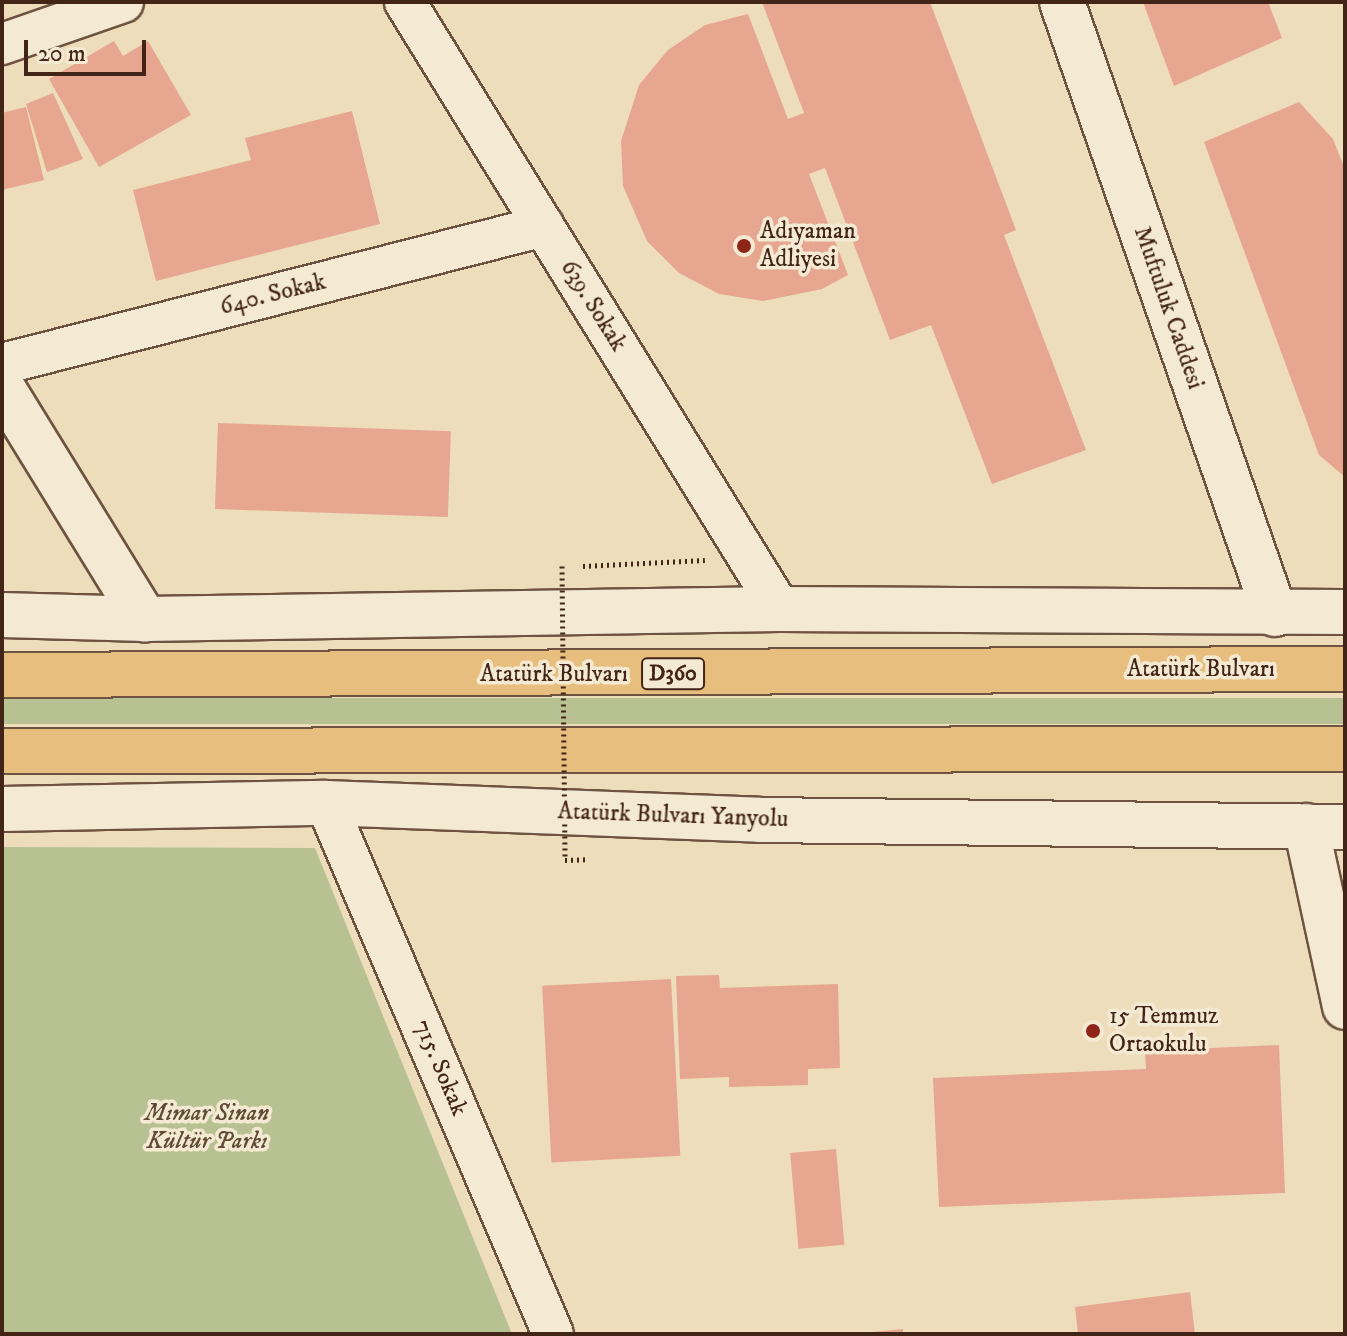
<!DOCTYPE html>
<meta charset="utf-8">
<style>
body{margin:0}
#map{position:relative;width:1347px;height:1336px;overflow:hidden;background:#edb;font-family:"IM FELL DW Pica",serif}
div>[style]{position:absolute}
.green>*{inset:0;background:#b8c191;transform-origin:0 0}
.building>*{inset:0;background:#e6a68f;transform-origin:0 0}
.path>*{height:5px;margin-top:-2.5px;transform-origin:0;background:repeating-linear-gradient(90deg,#432517 0 2px,transparent 0 6px)}
.roads{filter:drop-shadow(2px 0 #6e5340) drop-shadow(-2px 0 #6e5340) drop-shadow(0 2px #6e5340) drop-shadow(0 -2px #6e5340)}
.minor>*{height:40px;margin:-20px;padding:0 20px;transform-origin:20px;border-radius:20px;background:#f4e9d3}
.tertiary>*{height:44px;margin:-22px;padding:0 22px;transform-origin:22px;border-radius:22px;background:#f4e9d3}
.trunk>*{height:44px;margin:-22px;padding:0 22px;transform-origin:22px;border-radius:22px;background:#e7be7e}
.path-bridge>*{height:5px;margin-top:-2.5px;transform-origin:0;background:repeating-linear-gradient(90deg,#432517 0 2px,transparent 0 6px)}
.dots>*{width:22px;height:22px;translate:-50% -50%;box-sizing:border-box;border:4px solid #f4e9d3;border-radius:50%}
span{translate:-50% -50%;white-space:nowrap;text-align:center;line-height:1.15;-webkit-text-stroke:7px #f4e9d3;paint-order:stroke}
.shield-label span{padding:2px 6px;background:#f4e9d3;border:2px solid;border-radius:6px;-webkit-text-stroke-width:0}
.shield-label{font-size:22px;color:#432517;font-weight:700}
.poi-label{font-size:24px;color:#432517}
.left{translate:0 -50%;text-align:left}
.street-label{font-size:24px;color:#432517}
.park-label{font-size:24px;color:#604c36;font-style:italic}
.frame{position:absolute;inset:0;border:4px solid #432517;pointer-events:none}
.scale{position:absolute;left:24px;top:40px;width:122px;height:36px;box-sizing:border-box;border:4px solid #432517;border-top:0;padding-left:10px;font-size:24px;line-height:28px;white-space:nowrap;color:#432517;-webkit-text-stroke:6px #f4e9d3;paint-order:stroke}
</style>
<div id="map">
<div class="green">
<i style="left:2px;top:698px;width:1343px;height:26px"></i>
<i style="clip-path:polygon(2px 847px,315px 848px,512px 1334px,2px 1334px)"></i>
</div>
<div class="building">
<i style="clip-path:polygon(762px 2px,930px 2px,1016px 230px,1004px 235px,1086px 450px,992px 484px,931px 325px,890px 340px,825px 168px,809px 174px,848px 275px,822px 289px,763px 301px,719px 294px,679px 273px,647px 241px,623px 186px,621px 141px,639px 85px,668px 50px,705px 25px,748px 14px,788px 119px,804px 113px)"></i>
<i style="clip-path:polygon(1143px 2px,1268px 2px,1282px 38px,1174px 86px)"></i>
<i style="clip-path:polygon(114px 41px,123px 56px,148px 41px,191px 115px,99px 167px,49px 79px)"></i>
<i style="clip-path:polygon(53px 93px,83px 159px,47px 172px,26px 104px)"></i>
<i style="clip-path:polygon(1299px 102px,1333px 139px,1345px 169px,1345px 477px,1319px 455px,1204px 142px)"></i>
<i style="clip-path:polygon(26px 107px,44px 180px,2px 190px,2px 113px)"></i>
<i style="clip-path:polygon(352px 111px,380px 224px,156px 281px,133px 190px,251px 160px,245px 138px)"></i>
<i style="left:218px;top:423px;width:233px;height:86px;rotate:2deg"></i>
<i style="clip-path:polygon(719px 975px,720px 988px,838px 984px,840px 1068px,808px 1069px,808px 1085px,729px 1087px,729px 1077px,680px 1079px,676px 976px)"></i>
<i style="left:671px;top:979px;width:177px;height:129px;rotate:87deg"></i>
<i style="clip-path:polygon(1279px 1045px,1285px 1193px,939px 1207px,933px 1078px,1146px 1069px,1145px 1051px)"></i>
<i style="left:836px;top:1149px;width:96px;height:46px;rotate:85deg"></i>
<i style="clip-path:polygon(1190px 1292px,1195px 1334px,1078px 1334px,1075px 1307px)"></i>
<i style="clip-path:polygon(903px 1329px,903px 1334px,873px 1334px,873px 1332px)"></i>
</div>
<div class="path">
<i style="left:583px;top:566px;width:122px;rotate:-2.8deg"></i>
<i style="left:565px;top:860px;width:23px;rotate:-2deg"></i>
</div>
<div class="roads">
<div class="minor">
<i style="left:405px;top:2px;width:713px;rotate:58.29deg"></i>
<i style="left:2px;top:44px;width:128px;rotate:-19.1deg"></i>
<i style="left:2px;top:364px;width:559px;rotate:-14.28deg"></i>
<i style="left:326px;top:803px;width:577px;rotate:66.85deg"></i>
</div>
<div class="tertiary">
<i style="left:1062px;top:2px;width:648px;rotate:70.81deg"></i>
<i style="left:2px;top:387px;width:273px;rotate:58.4deg"></i>
<i style="left:2px;top:615px;width:143px;rotate:1.6deg"></i>
<i style="left:145px;top:619px;width:635px;rotate:-0.9deg"></i>
<i style="left:780px;top:609px;width:565px;rotate:0.3deg"></i>
<i style="left:2px;top:809px;width:324px;rotate:-1.1deg"></i>
<i style="left:326px;top:803px;width:434px;rotate:2.2deg"></i>
<i style="left:760px;top:820px;width:585px;rotate:0.69deg"></i>
<i style="left:1306px;top:826px;width:185px;rotate:77.8deg"></i>
</div>
<div class="trunk">
<i style="left:2px;top:675px;width:1343px;rotate:-0.26deg"></i>
<i style="left:2px;top:751px;width:1343px;rotate:-0.09deg"></i>
</div>
</div>
<div class="path-bridge">
<i style="left:562px;top:566px;width:294px;rotate:89.4deg"></i>
</div>
<div class="dots">
<i style="left:744px;top:246px;background:#8f2418"></i>
<i style="left:1093px;top:1031px;background:#8f2418"></i>
</div>
<div class="shield-label">
<span style="left:673px;top:674px">D360</span>
</div>
<div class="poi-label">
<span class="left" style="left:760px;top:246px">Adıyaman<br>Adliyesi</span>
<span class="left" style="left:1109px;top:1031px">15 Temmuz<br>Ortaokulu</span>
</div>
<div class="street-label">
<span style="left:273px;top:295px;rotate:-14deg">640. Sokak</span>
<span style="left:593px;top:306px;rotate:58deg">639. Sokak</span>
<span style="left:1168px;top:308px;rotate:71deg">Muftuluk Caddesi</span>
<span style="left:1201px;top:670px">Atatürk Bulvarı</span>
<span style="left:554px;top:675px">Atatürk Bulvarı</span>
<span style="left:673px;top:816px;rotate:2deg">Atatürk Bulvarı Yanyolu</span>
<span style="left:440px;top:1068px;rotate:67deg">715. Sokak</span>
</div>
<div class="park-label">
<span style="left:207px;top:1128px">Mimar Sinan<br>Kültür Parkı</span>
</div>
<div class="frame"></div>
<div class="scale">20 m</div>
</div>
